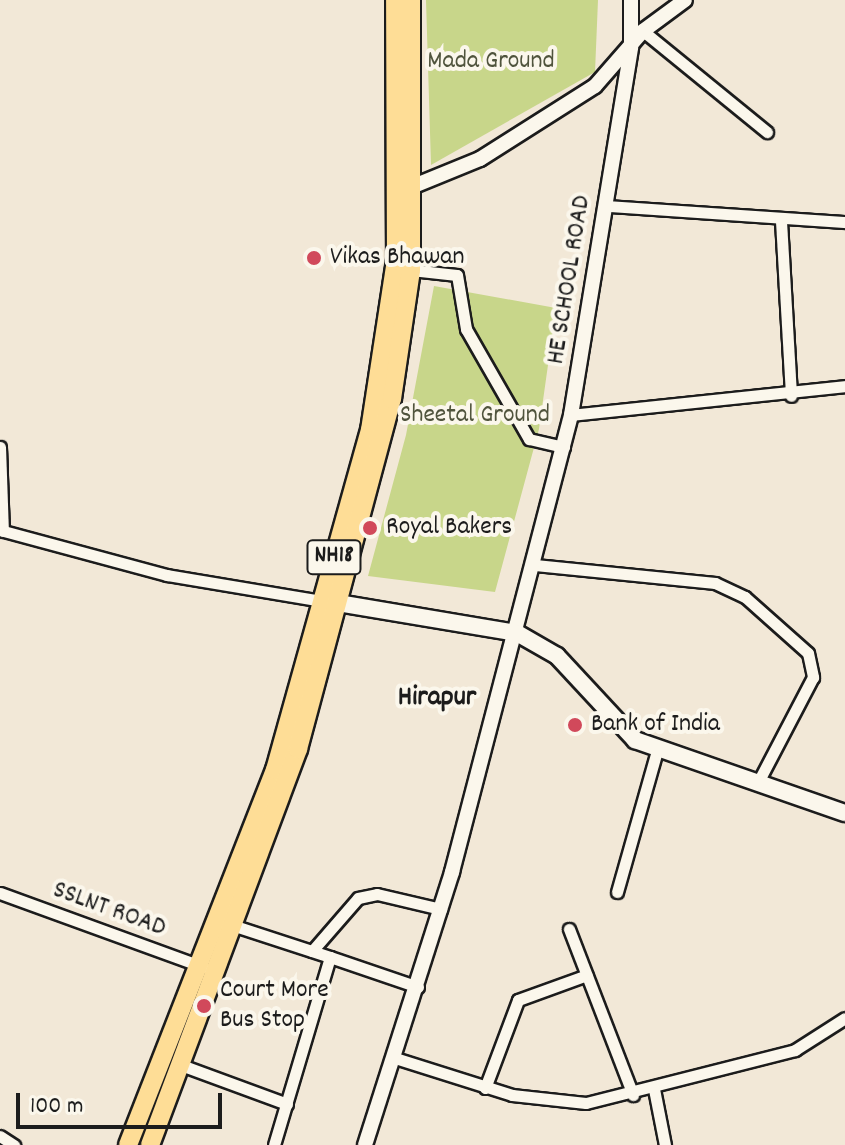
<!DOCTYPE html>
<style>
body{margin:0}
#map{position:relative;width:845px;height:1145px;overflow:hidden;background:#f2e8d7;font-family:Dekko,sans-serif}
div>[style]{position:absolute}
.green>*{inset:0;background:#c8d68a}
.roads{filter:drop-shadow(2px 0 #1c1c1c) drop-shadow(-2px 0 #1c1c1c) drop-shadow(0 2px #1c1c1c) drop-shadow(0 -2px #1c1c1c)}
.minor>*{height:11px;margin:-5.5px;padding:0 5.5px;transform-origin:5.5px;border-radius:5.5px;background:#fbf7ec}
.tertiary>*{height:14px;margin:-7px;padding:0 7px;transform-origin:7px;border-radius:7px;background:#fbf7ec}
.secondary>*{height:16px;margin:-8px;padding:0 8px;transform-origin:8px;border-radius:8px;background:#fbf7ec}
.trunk>*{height:18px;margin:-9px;padding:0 9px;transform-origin:9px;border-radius:9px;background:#fedd96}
.dots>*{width:22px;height:22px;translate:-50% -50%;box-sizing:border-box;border:4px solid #fbf7ec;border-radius:50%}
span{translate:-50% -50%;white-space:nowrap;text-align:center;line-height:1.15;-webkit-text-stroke:8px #fbf7ec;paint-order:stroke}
.shield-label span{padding:2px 6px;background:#fbf7ec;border:2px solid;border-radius:6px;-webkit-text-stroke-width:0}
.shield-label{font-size:24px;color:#1c1c1c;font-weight:700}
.park-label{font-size:26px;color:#50543d}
.poi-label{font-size:26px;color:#1c1c1c}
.left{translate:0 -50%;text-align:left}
.street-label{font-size:26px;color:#1c1c1c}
.neighbourhood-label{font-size:28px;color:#1c1c1c;font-weight:700}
.scale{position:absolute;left:16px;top:1093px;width:206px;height:36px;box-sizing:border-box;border:4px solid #1c1c1c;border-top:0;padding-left:10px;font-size:24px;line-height:28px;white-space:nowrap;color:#1c1c1c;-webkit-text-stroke:6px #fbf7ec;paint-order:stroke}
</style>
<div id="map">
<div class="green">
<i style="clip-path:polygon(426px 0,598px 0,595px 72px,431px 165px)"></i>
<i style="clip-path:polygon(434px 286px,556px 308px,539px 429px,495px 592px,368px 576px,406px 435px)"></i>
</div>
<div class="roads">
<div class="minor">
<i style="left:643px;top:31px;width:160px;rotate:39.2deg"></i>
<i style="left:608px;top:206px;width:238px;rotate:3.9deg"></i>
<i style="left:781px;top:221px;width:175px;rotate:86.7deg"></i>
<i style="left:411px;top:270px;width:46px;rotate:6.2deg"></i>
<i style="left:457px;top:275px;width:55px;rotate:80.5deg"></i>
<i style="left:466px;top:329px;width:127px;rotate:60.2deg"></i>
<i style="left:529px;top:439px;width:36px;rotate:13deg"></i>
<i style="left:571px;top:415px;width:276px;rotate:-6deg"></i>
<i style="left:0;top:447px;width:84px;rotate:88deg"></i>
<i style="left:0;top:530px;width:173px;rotate:15.1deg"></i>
<i style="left:167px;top:575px;width:157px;rotate:9.5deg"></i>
<i style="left:535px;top:565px;width:181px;rotate:5.7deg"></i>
<i style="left:715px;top:583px;width:33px;rotate:25deg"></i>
<i style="left:745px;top:597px;width:84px;rotate:41.6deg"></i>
<i style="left:808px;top:653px;width:25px;rotate:78deg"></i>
<i style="left:813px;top:677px;width:121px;rotate:117.6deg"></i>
<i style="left:617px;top:892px;width:147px;rotate:-74.2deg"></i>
<i style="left:0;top:893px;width:216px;rotate:20deg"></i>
<i style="left:235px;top:926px;width:100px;rotate:18.1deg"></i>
<i style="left:330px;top:957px;width:196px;rotate:106.6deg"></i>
<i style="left:569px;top:929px;width:178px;rotate:68.9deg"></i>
<i style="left:312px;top:951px;width:70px;rotate:-49deg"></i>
<i style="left:358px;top:898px;width:19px;rotate:-12deg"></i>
<i style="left:377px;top:894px;width:66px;rotate:13.2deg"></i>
<i style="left:330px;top:957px;width:93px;rotate:18.8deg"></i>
<i style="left:395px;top:1058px;width:123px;rotate:17.5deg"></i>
<i style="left:512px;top:1095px;width:74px;rotate:6.2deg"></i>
<i style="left:586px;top:1103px;width:216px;rotate:-14.2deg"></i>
<i style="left:795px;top:1050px;width:59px;rotate:-32.6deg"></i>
<i style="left:181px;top:1065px;width:113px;rotate:20.2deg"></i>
<i style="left:485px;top:1088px;width:94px;rotate:-69.4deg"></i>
<i style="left:518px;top:1000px;width:73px;rotate:-19.9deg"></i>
<i style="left:654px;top:1089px;width:57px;rotate:78.9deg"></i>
<i style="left:0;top:1136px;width:17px;rotate:33deg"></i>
</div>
<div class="tertiary">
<i style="left:404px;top:190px;width:82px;rotate:-22.2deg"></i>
<i style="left:480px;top:159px;width:136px;rotate:-32.4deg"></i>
<i style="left:595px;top:86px;width:73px;rotate:-48.9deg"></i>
<i style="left:643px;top:31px;width:52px;rotate:-36.4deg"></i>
<i style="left:365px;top:1145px;width:287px;rotate:-72.3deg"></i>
<i style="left:452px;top:872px;width:472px;rotate:-75.4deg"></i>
<i style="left:571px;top:415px;width:373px;rotate:-80.7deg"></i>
<i style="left:631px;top:47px;width:47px;rotate:-90deg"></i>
</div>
<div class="secondary">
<i style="left:326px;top:601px;width:194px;rotate:9.5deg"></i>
<i style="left:517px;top:633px;width:46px;rotate:29.9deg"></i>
<i style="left:557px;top:656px;width:115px;rotate:47.1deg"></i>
<i style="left:635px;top:740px;width:222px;rotate:19.2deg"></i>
</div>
<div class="trunk">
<i style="left:128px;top:1145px;width:403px;rotate:-68.6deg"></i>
<i style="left:275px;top:770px;width:353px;rotate:-74.4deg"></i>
<i style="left:370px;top:430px;width:171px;rotate:-81.3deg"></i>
<i style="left:396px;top:261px;width:261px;rotate:-90.2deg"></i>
<i style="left:150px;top:1145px;width:423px;rotate:-69.5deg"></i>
<i style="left:298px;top:749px;width:362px;rotate:-75deg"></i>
<i style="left:392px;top:399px;width:130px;rotate:-81.6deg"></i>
<i style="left:411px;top:270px;width:270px;rotate:-90deg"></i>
</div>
</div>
<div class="dots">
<i style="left:314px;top:258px;background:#d1495b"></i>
<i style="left:370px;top:528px;background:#d1495b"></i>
<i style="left:575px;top:725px;background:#d1495b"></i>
<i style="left:204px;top:1006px;background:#d1495b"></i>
</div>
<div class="shield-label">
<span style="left:334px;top:557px">NH18</span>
</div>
<div class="park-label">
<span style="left:491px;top:62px">Mada Ground</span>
<span style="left:475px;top:416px">Sheetal Ground</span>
</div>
<div class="poi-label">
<span class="left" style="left:330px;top:258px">Vikas Bhawan</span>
<span class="left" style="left:386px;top:528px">Royal Bakers</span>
<span class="left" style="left:591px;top:725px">Bank of India</span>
<span class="left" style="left:220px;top:1006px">Court More<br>Bus Stop</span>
</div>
<div class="street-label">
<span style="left:570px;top:280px;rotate:-81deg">HE SCHOOL ROAD</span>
<span style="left:109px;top:910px;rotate:20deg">SSLNT ROAD</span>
</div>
<div class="neighbourhood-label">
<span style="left:437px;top:699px">Hirapur</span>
</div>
<div class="scale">100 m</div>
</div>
